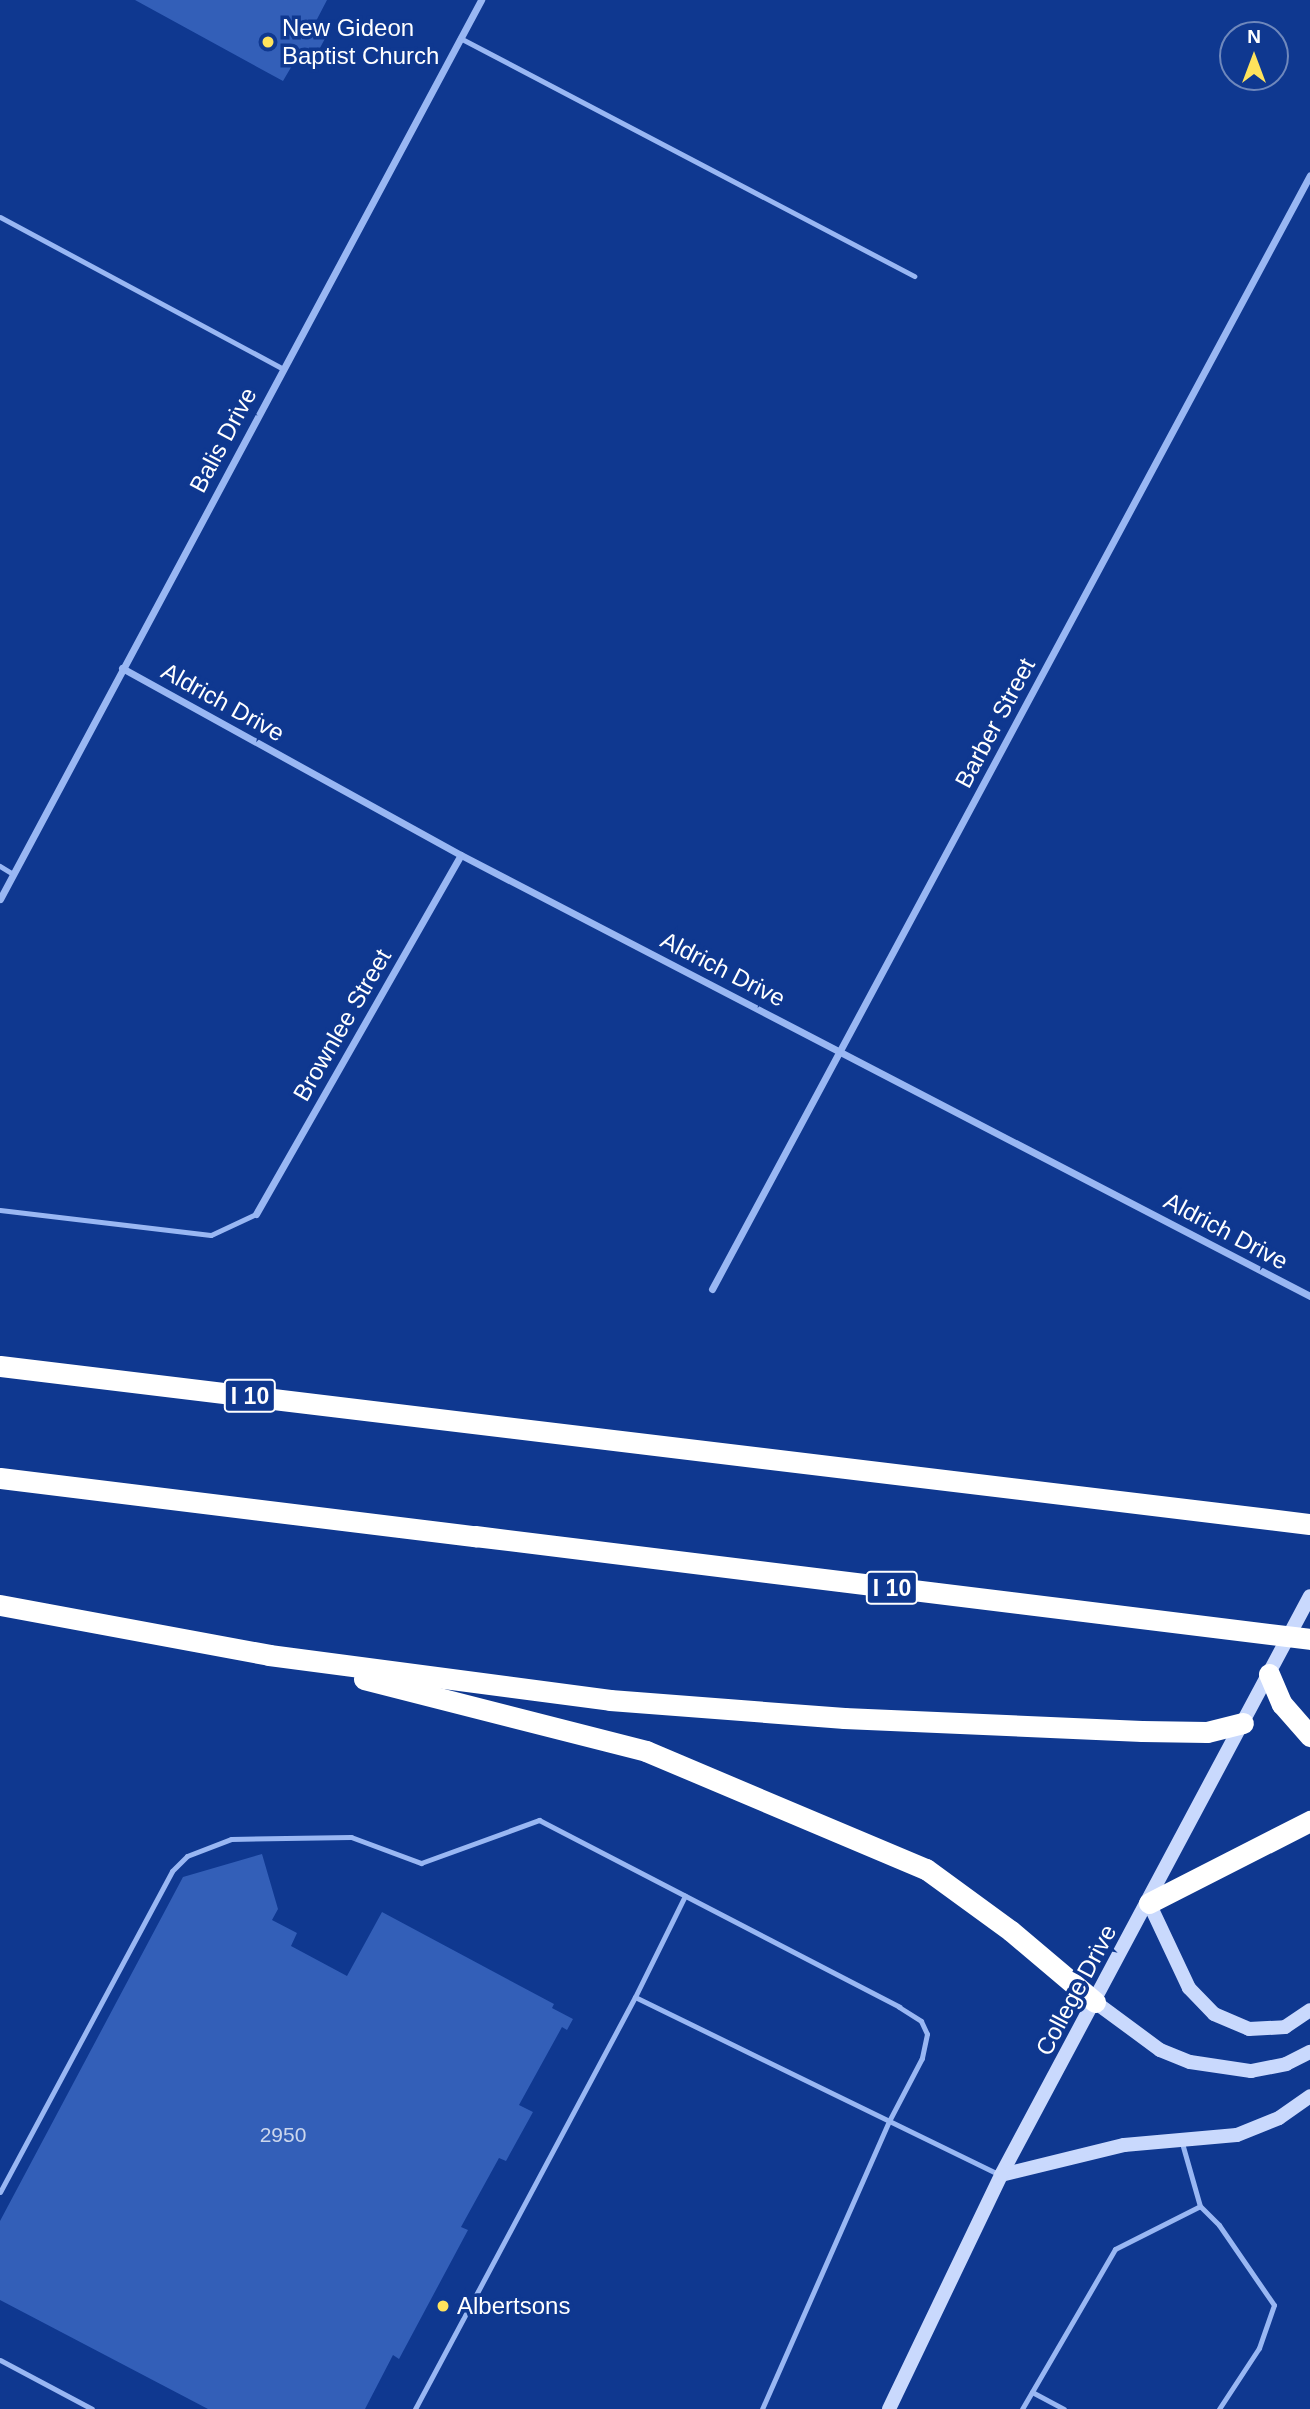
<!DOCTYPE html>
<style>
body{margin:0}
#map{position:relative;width:1310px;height:2409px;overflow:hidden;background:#0f3890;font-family:Helvetica,sans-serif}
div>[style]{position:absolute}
.building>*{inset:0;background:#335fb8}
.lane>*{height:5px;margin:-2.5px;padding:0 2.5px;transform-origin:2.5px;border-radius:2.5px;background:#99b7f3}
.street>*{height:7px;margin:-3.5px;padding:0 3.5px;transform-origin:3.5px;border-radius:3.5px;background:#99b7f3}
.secondary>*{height:14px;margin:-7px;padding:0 7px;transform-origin:7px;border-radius:7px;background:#c9d9fd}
.highway>*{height:21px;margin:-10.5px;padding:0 10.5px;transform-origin:10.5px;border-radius:10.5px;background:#fff}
.highway-bridge>*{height:21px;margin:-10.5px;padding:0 10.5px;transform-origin:10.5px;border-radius:10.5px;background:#fff}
.dots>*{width:19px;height:19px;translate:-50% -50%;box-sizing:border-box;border:4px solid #0f3890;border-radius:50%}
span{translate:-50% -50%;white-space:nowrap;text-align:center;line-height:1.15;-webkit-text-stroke:7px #0f3890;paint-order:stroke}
.number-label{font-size:21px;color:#ccd7ed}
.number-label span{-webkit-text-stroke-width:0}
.shield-label span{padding:2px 5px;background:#0f3890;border:2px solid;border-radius:5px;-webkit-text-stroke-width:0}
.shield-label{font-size:23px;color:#fff;font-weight:700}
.poi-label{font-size:24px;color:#fff}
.left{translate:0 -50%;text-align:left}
.street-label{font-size:24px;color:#fff}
.north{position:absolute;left:1219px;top:21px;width:70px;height:70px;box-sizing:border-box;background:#0f3890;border:2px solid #6f88bc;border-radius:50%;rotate:0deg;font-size:19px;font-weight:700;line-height:28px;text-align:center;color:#fff}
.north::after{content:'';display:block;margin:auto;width:24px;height:32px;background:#ffe35c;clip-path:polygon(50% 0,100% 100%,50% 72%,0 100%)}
</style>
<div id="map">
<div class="building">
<i style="clip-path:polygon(135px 0,327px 0,314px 25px,328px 33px,314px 59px,300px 52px,283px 81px)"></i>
<i style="clip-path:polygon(262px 1854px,278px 1909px,272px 1920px,297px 1933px,291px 1946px,347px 1976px,382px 1912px,554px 2004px,552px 2008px,573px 2019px,567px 2030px,562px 2027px,519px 2105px,533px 2112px,506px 2161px,499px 2158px,461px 2227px,468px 2230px,399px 2359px,393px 2355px,365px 2409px,208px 2409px,0 2300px,0 2221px,183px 1877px)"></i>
</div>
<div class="lane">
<i style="left:460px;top:38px;width:513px;rotate:27.66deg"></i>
<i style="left:0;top:217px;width:321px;rotate:28.2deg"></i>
<i style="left:0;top:866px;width:15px;rotate:32deg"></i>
<i style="left:0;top:1210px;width:212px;rotate:6.8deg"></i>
<i style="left:211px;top:1235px;width:50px;rotate:-25deg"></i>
<i style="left:635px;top:1997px;width:113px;rotate:-63.7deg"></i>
<i style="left:1182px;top:2143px;width:66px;rotate:74.1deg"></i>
<i style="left:1200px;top:2206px;width:27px;rotate:45deg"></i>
<i style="left:1219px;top:2225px;width:97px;rotate:55.5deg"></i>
<i style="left:1274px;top:2305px;width:46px;rotate:109.2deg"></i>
<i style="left:1259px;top:2348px;width:73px;rotate:123.3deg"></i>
<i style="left:0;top:2192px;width:364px;rotate:-61.8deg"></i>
<i style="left:172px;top:1871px;width:21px;rotate:-45deg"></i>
<i style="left:187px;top:1856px;width:47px;rotate:-21.1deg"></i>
<i style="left:231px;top:1839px;width:120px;rotate:-1deg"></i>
<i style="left:351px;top:1837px;width:75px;rotate:20.4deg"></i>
<i style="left:421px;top:1863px;width:126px;rotate:-20deg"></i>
<i style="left:539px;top:1820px;width:406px;rotate:27.4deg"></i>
<i style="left:899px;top:2007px;width:26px;rotate:32deg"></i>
<i style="left:921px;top:2021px;width:14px;rotate:65deg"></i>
<i style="left:927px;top:2034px;width:25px;rotate:102deg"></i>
<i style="left:922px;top:2058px;width:71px;rotate:117.6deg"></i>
<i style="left:889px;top:2121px;width:315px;rotate:113.8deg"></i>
<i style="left:0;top:2360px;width:104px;rotate:28deg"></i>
<i style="left:1032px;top:2392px;width:36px;rotate:28deg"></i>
<i style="left:415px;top:2409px;width:467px;rotate:-61.9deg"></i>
<i style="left:635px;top:1997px;width:404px;rotate:26deg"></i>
<i style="left:1022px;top:2409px;width:185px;rotate:-59.8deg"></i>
<i style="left:1115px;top:2249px;width:95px;rotate:-26.8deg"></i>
</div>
<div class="street">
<i style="left:122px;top:668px;width:387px;rotate:28.9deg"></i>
<i style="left:461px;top:855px;width:957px;rotate:27.45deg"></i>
<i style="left:0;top:899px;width:1020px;rotate:-61.85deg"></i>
<i style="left:256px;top:1214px;width:413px;rotate:-60.3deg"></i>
<i style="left:712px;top:1289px;width:1264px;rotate:-61.77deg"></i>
</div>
<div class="secondary">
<i style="left:1149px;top:1903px;width:94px;rotate:64.8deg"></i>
<i style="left:1189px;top:1988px;width:36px;rotate:46deg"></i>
<i style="left:1214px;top:2014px;width:38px;rotate:23deg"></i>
<i style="left:1249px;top:2029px;width:36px;rotate:-3deg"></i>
<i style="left:1285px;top:2027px;width:30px;rotate:-34deg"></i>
<i style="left:1095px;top:2002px;width:81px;rotate:36.4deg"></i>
<i style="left:1160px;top:2050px;width:32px;rotate:22deg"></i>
<i style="left:1190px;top:2062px;width:62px;rotate:8.4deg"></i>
<i style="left:1251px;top:2071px;width:36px;rotate:-11deg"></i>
<i style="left:1286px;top:2064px;width:27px;rotate:-27deg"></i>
<i style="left:1001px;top:2175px;width:127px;rotate:-13.7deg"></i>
<i style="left:1124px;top:2145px;width:113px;rotate:-5.1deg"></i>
<i style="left:1237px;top:2135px;width:45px;rotate:-22deg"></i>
<i style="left:1279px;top:2118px;width:38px;rotate:-35deg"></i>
<i style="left:889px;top:2409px;width:259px;rotate:-64.4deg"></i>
<i style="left:1001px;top:2175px;width:656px;rotate:-61.91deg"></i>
</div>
<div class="highway">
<i style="left:0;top:1366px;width:1319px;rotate:6.88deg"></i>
<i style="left:0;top:1478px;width:479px;rotate:7deg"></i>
<i style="left:0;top:1605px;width:274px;rotate:10.5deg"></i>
<i style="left:269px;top:1655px;width:344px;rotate:7.5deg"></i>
<i style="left:610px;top:1700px;width:235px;rotate:4.4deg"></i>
<i style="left:844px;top:1718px;width:298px;rotate:2.5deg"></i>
<i style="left:1142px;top:1731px;width:65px;rotate:0.9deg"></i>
<i style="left:1207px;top:1732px;width:37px;rotate:-14deg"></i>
<i style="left:1269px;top:1674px;width:33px;rotate:67deg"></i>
<i style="left:1282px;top:1704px;width:43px;rotate:48.8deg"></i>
<i style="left:364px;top:1679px;width:291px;rotate:14.3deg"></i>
<i style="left:646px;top:1751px;width:304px;rotate:22.9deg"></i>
<i style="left:926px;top:1869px;width:105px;rotate:36.1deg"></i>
<i style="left:1011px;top:1931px;width:110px;rotate:40.2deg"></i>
<i style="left:1149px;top:1903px;width:181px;rotate:-27deg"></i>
</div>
<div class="highway-bridge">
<i style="left:475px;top:1536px;width:841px;rotate:7.03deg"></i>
</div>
<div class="dots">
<i style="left:268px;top:42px;background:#ffe35c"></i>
<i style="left:443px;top:2306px;background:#ffe35c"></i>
</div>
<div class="number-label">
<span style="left:283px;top:2135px">2950</span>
</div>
<div class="shield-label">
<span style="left:250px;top:1396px">I 10</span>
<span style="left:892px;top:1588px">I 10</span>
</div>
<div class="poi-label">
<span class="left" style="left:282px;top:42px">New Gideon<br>Baptist Church</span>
<span class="left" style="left:457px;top:2306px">Albertsons</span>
</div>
<div class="street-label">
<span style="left:223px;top:440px;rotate:-62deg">Balis Drive</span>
<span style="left:223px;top:702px;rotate:29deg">Aldrich Drive</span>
<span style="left:995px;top:723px;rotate:-62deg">Barber Street</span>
<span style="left:723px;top:969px;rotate:27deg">Aldrich Drive</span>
<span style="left:342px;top:1025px;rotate:-60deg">Brownlee Street</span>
<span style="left:1226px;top:1231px;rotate:28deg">Aldrich Drive</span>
<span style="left:1076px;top:1990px;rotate:-62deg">College Drive</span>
</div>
<div class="north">N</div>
</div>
